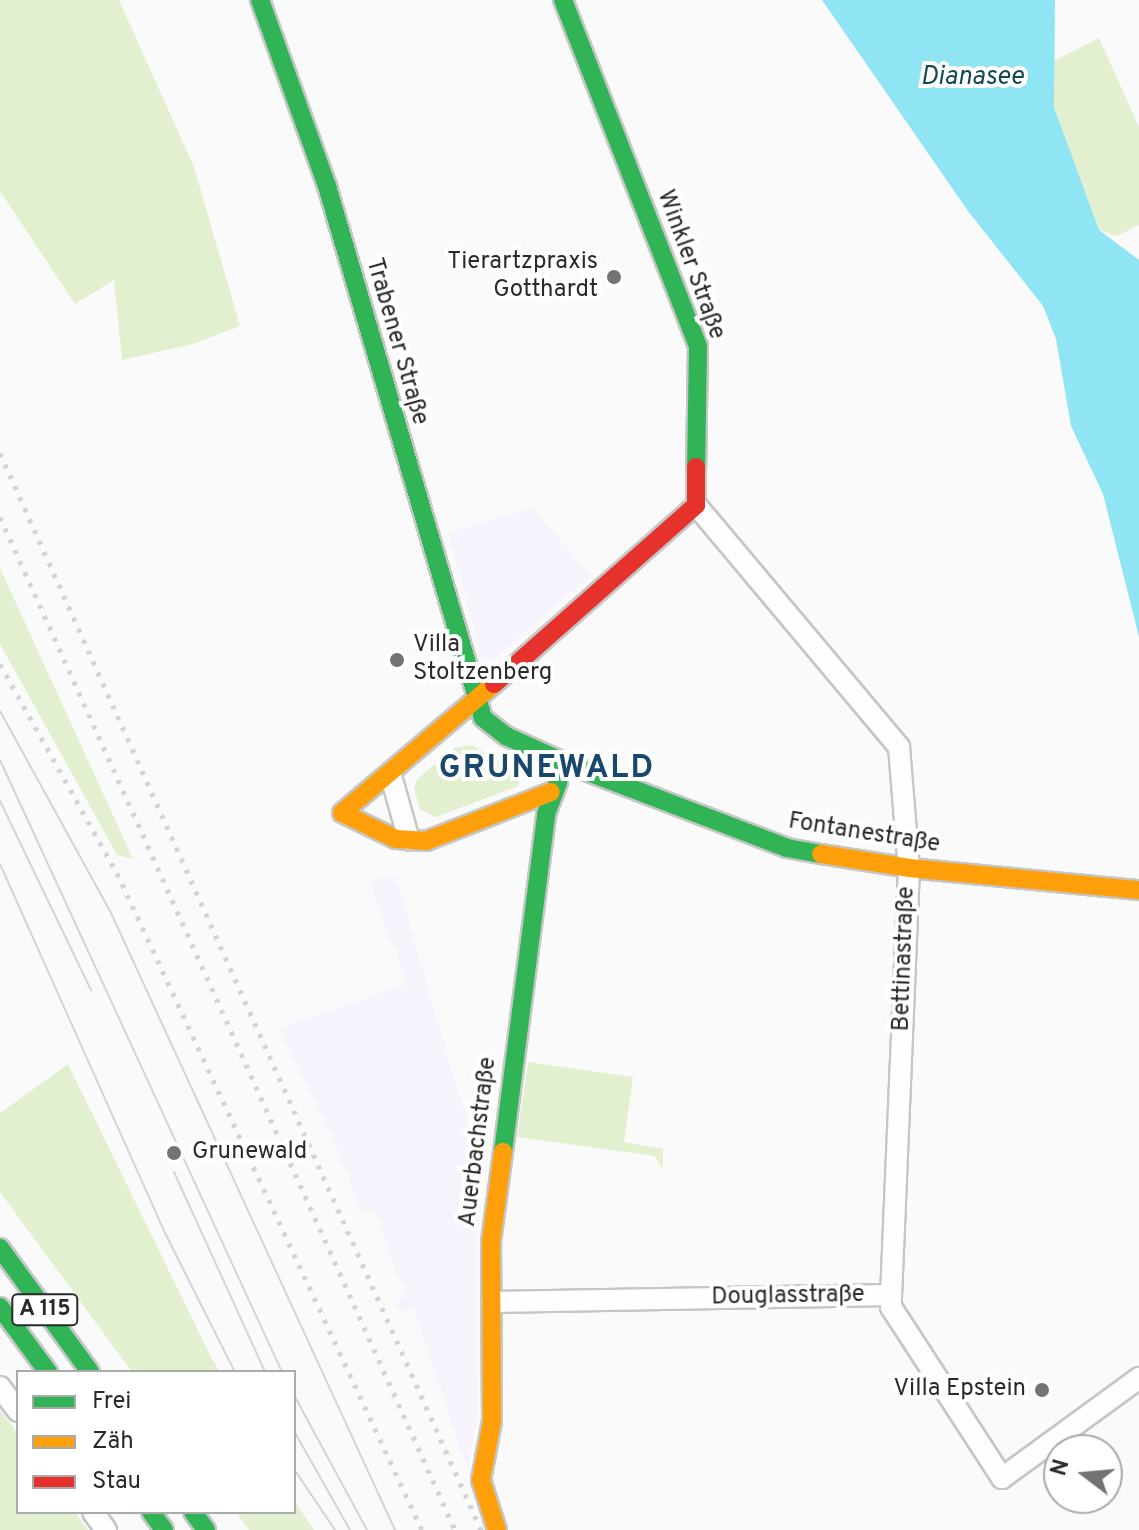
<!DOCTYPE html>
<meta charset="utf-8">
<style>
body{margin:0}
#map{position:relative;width:1139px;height:1530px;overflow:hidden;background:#fafafa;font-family:Overpass,sans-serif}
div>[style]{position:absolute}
.commercial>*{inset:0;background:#f6f3fc}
.green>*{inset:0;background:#e2f0d0}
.water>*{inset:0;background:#90e5f4}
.roads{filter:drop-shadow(2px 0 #c5c6c6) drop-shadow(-2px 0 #c5c6c6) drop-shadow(0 2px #c5c6c6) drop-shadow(0 -2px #c5c6c6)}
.street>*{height:20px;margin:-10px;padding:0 10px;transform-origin:10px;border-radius:10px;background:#fefefe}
.fast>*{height:18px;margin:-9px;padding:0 9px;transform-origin:9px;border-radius:9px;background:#30b455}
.slow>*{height:18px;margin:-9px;padding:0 9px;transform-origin:9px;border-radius:9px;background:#ff9f0a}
.jam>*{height:18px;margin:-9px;padding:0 9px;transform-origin:9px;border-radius:9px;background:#e5322d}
.tram>*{height:2px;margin:-1px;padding:0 1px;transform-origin:1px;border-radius:1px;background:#d4d4d5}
.rail>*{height:5px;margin-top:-2.5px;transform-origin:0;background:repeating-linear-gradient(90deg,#d4d4d5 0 4px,transparent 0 12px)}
.dots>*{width:22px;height:22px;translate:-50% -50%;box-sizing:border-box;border:4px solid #fff;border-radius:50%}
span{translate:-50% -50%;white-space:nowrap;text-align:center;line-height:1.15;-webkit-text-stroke:8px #fff;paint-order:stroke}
.shield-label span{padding:2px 6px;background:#fff;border:2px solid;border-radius:6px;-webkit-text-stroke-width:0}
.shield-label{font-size:22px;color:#292a2a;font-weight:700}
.poi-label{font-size:24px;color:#292a2a}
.right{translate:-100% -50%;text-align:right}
.left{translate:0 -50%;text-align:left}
.street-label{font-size:24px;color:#292a2a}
.water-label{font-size:26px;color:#134952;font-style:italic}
.district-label{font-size:32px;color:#18496d;font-weight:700;letter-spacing:2px}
.legend{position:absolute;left:16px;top:1370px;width:280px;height:144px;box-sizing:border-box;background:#fff;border:2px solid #a9aaaa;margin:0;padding:10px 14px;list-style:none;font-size:24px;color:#292a2a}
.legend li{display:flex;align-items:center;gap:16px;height:40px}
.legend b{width:40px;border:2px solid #a9aaaa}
.north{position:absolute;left:1043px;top:1434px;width:80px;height:80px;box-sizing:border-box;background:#fff;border:2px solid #a9aaaa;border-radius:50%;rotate:286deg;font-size:22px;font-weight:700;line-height:32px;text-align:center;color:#292a2a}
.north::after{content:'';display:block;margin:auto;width:28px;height:36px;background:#727373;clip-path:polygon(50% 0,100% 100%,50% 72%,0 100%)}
</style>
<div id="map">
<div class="commercial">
<i style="clip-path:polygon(532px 508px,591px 575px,493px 660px,482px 657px,448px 533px)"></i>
<i style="clip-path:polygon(396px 876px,482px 1174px,475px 1250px,478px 1409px,468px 1469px,413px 1309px,398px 1310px,396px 1304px,405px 1293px,373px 1209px,361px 1213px,336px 1146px,279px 1028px,407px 984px,369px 882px)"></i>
</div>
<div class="green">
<i style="clip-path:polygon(0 0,119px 0,194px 167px,240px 326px,193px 344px,122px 360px,114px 280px,75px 304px,0 191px)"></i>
<i style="clip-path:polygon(1099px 38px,1139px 127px,1139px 225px,1117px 236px,1099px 230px,1054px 107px,1052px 62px)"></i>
<i style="clip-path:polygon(0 568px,133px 859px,117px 855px,0 644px)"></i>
<i style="clip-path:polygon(472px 745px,518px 772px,519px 786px,436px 817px,420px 809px,414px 789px,417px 779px,454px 748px)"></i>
<i style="clip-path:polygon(528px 1062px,633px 1077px,624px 1142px,663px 1149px,663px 1171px,655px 1156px,517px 1137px)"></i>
<i style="clip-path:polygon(68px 1064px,211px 1357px,220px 1372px,132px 1372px,0 1192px,0 1113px)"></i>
<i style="clip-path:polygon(0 1410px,18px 1434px,18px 1512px,75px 1512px,88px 1530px,0 1530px)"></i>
<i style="clip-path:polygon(294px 1500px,314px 1530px,249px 1530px,236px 1512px,294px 1512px)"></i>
</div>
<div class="water">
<i style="clip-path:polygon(822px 0,1055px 0,1054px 107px,1099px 230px,1139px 260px,1139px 637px,1103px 494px,1071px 426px,1056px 339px,1043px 306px,968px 211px)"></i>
</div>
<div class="roads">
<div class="street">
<i style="left:696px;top:505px;width:316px;rotate:50deg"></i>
<i style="left:899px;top:747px;width:121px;rotate:85.3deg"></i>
<i style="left:909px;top:868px;width:427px;rotate:92.4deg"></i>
<i style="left:391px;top:776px;width:66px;rotate:74.3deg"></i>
<i style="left:492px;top:1302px;width:399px;rotate:-1deg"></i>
<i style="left:891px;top:1295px;width:12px;rotate:90deg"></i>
<i style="left:891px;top:1307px;width:204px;rotate:57deg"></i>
<i style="left:1002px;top:1478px;width:170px;rotate:-36.1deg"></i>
<i style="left:0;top:1387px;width:30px;rotate:53deg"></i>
<i style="left:93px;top:1512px;width:22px;rotate:54deg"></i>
</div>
<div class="fast">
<i style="left:260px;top:0;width:198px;rotate:70.2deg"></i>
<i style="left:327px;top:186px;width:554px;rotate:73.66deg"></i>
<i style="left:483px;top:718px;width:29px;rotate:38deg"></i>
<i style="left:506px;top:736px;width:70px;rotate:24.4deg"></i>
<i style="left:570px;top:765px;width:232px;rotate:20.9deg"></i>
<i style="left:787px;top:848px;width:35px;rotate:10deg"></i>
<i style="left:563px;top:0;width:371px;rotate:68.7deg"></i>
<i style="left:698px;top:346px;width:121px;rotate:90.9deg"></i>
<i style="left:503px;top:1152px;width:341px;rotate:-82.7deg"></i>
<i style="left:546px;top:814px;width:34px;rotate:-69deg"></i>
<i style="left:0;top:1248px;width:153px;rotate:54deg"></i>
<i style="left:0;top:1307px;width:81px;rotate:53.6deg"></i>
<i style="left:151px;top:1512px;width:22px;rotate:54deg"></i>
<i style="left:193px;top:1512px;width:22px;rotate:54deg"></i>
</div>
<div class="slow">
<i style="left:494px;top:684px;width:199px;rotate:139.7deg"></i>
<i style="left:342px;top:813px;width:60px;rotate:25.7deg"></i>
<i style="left:396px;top:839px;width:30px;rotate:4deg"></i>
<i style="left:426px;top:841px;width:134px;rotate:-21.4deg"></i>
<i style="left:821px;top:854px;width:89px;rotate:9deg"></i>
<i style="left:909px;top:868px;width:231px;rotate:5.5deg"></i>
<i style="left:497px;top:1530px;width:52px;rotate:-107.7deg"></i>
<i style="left:481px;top:1480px;width:60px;rotate:-79.4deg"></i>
<i style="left:492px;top:1421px;width:179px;rotate:-90.3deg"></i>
<i style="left:491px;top:1242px;width:91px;rotate:-82.4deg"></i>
</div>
<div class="jam">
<i style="left:494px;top:684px;width:270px;rotate:-41.5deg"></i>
<i style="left:696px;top:505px;width:38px;rotate:-90deg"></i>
</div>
</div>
<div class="tram">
<i style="left:0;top:711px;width:230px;rotate:61.2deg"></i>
<i style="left:111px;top:913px;width:679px;rotate:65.28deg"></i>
<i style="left:0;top:760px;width:674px;rotate:65.26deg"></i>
<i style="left:0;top:801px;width:210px;rotate:64.3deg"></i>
<i style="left:0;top:864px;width:404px;rotate:65.9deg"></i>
<i style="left:165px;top:1233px;width:156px;rotate:63.3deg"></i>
<i style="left:174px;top:1172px;width:220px;rotate:65.5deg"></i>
<i style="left:294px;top:1395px;width:153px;rotate:61.6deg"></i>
<i style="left:294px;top:1431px;width:114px;rotate:60.5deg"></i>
<i style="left:294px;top:1469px;width:73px;rotate:56.1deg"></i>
</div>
<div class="rail">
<i style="left:0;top:453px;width:1180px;rotate:65.93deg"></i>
<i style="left:0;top:517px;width:1110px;rotate:65.81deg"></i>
<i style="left:0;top:664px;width:240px;rotate:60.8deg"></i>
<i style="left:117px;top:873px;width:724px;rotate:65.1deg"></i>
</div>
<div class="dots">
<i style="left:614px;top:277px;background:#727373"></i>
<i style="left:397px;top:660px;background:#727373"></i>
<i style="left:174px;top:1153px;background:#727373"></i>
<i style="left:1042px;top:1390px;background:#727373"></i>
</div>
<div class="shield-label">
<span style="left:45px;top:1310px">A 115</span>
</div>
<div class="poi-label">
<span class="right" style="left:598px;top:277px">Tierartzpraxis<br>Gotthardt</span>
<span class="left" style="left:413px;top:660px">Villa<br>Stoltzenberg</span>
<span class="left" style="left:192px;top:1153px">Grunewald</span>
<span class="right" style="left:1026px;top:1390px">Villa Epstein</span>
</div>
<div class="street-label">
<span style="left:690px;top:265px;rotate:70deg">Winkler Straße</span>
<span style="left:396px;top:342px;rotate:74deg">Trabener Straße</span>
<span style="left:864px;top:834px;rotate:9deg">Fontanestraße</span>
<span style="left:905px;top:959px;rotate:-88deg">Bettinastraße</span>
<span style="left:479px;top:1142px;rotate:-83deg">Auerbachstraße</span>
<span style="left:788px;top:1297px;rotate:-1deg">Douglasstraße</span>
</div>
<div class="water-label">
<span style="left:972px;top:78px">Dianasee</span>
</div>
<div class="district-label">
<span style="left:547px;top:769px">GRUNEWALD</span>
</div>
<ul class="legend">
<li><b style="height:10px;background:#30b455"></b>Frei</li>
<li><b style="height:10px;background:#ff9f0a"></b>Zäh</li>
<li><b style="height:10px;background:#e5322d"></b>Stau</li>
</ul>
<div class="north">N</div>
</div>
